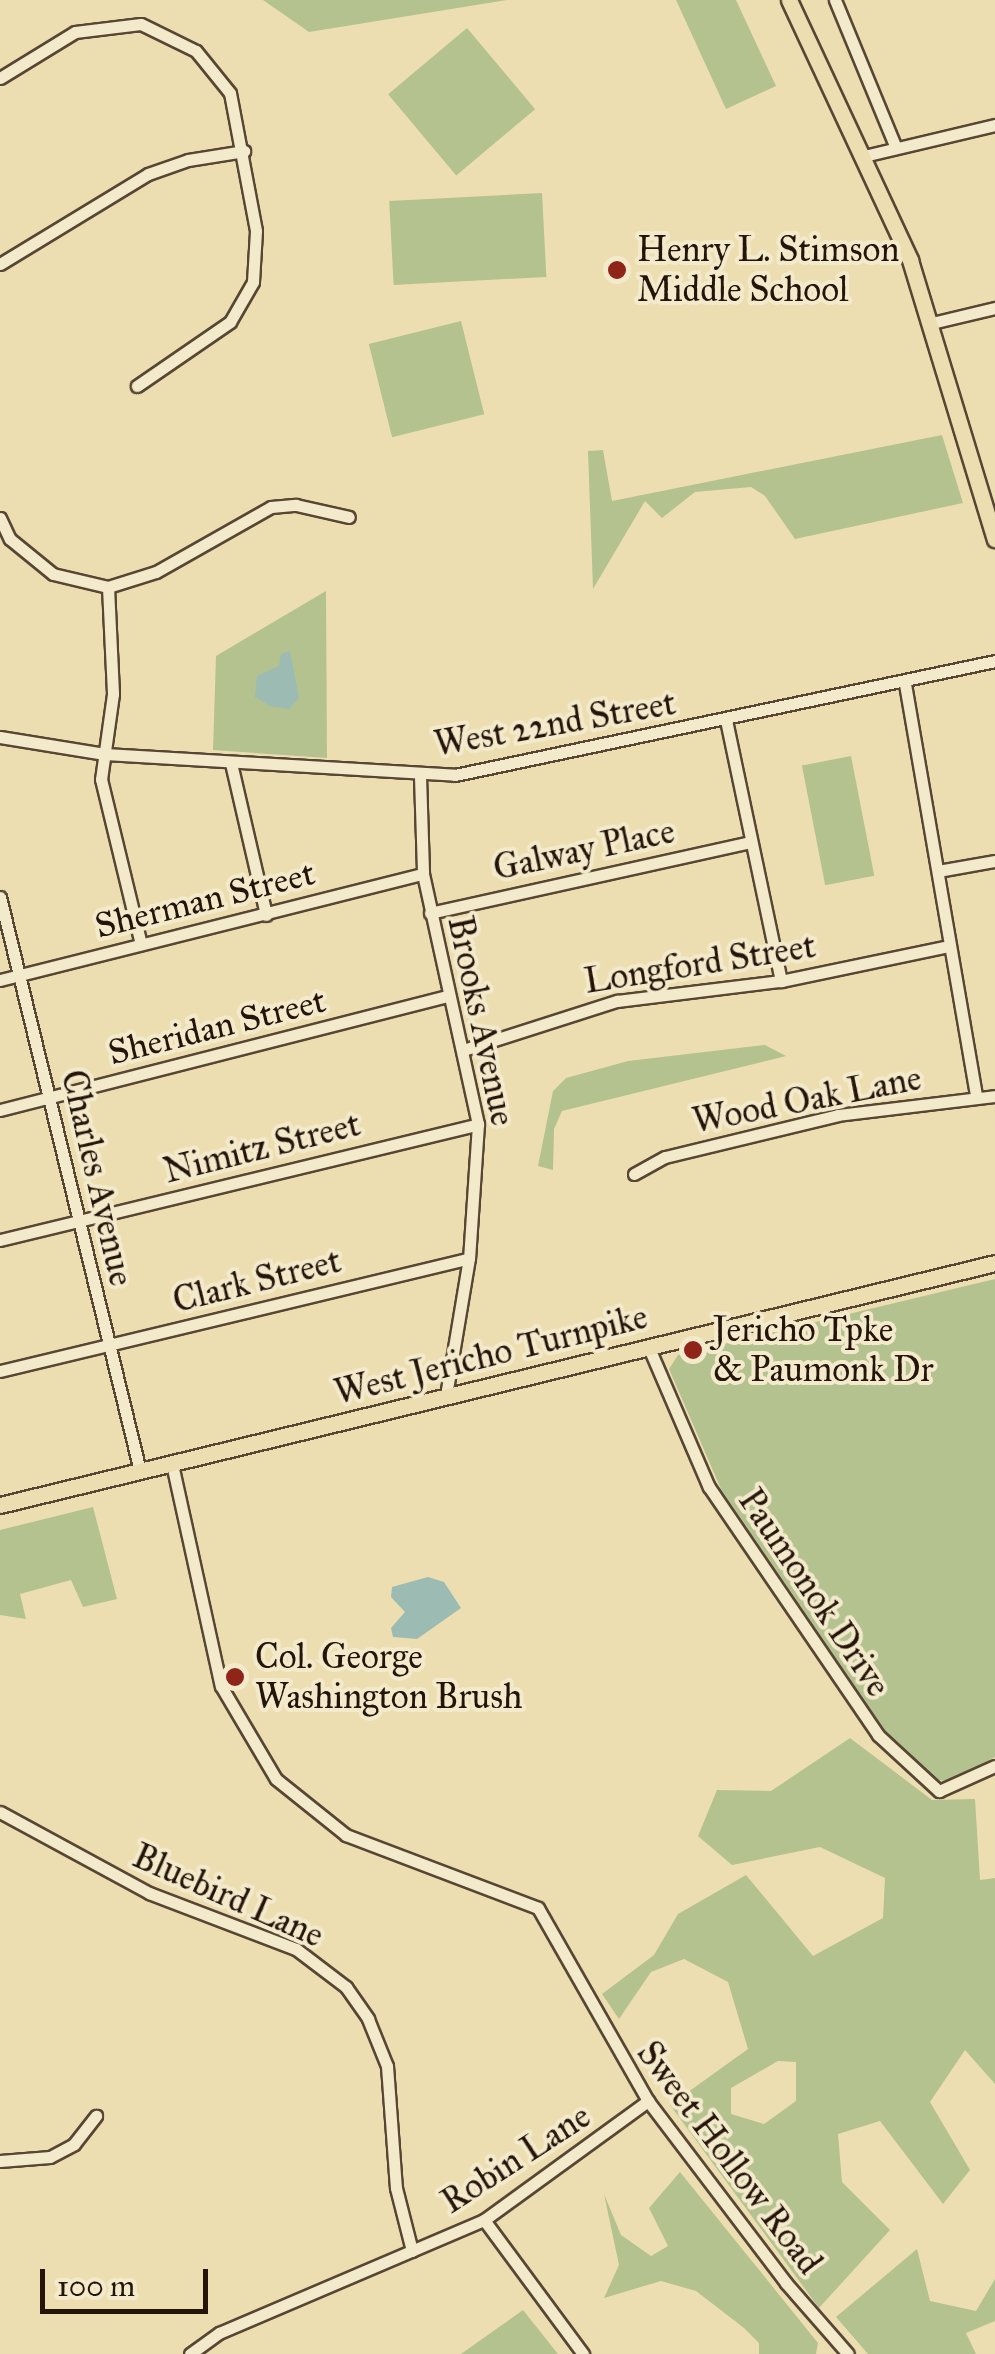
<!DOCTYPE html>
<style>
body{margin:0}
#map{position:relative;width:995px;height:2354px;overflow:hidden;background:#eddeb1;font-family:"IM FELL Great Primer",serif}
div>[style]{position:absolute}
.green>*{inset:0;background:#b4c28f;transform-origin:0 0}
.water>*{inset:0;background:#9bbbb3}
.roads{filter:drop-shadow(2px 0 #574633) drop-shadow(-2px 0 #574633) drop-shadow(0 2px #574633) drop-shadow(0 -2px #574633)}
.minor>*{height:11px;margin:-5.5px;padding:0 5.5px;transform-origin:5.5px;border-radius:5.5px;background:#f3eacc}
.major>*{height:15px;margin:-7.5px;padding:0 7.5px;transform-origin:7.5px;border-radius:7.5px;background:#eddeb1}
.dots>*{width:28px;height:28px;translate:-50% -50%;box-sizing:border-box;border:5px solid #f3eacc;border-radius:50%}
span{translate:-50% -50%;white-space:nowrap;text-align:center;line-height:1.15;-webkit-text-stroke:8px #f3eacc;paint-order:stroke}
.poi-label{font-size:35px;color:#251409}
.left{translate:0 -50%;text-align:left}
.street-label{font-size:35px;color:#251409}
.scale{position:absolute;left:40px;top:2269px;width:168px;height:45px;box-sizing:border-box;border:5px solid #251409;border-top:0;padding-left:12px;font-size:30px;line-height:35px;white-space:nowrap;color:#251409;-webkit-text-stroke:8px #f3eacc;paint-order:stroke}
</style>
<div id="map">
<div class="green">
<i style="clip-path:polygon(263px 0,507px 0,309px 32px)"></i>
<i style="clip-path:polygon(676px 0,736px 0,776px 86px,726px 109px)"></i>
<i style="left:467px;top:28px;width:106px;height:103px;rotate:50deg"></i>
<i style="left:542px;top:193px;width:84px;height:153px;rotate:87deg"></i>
<i style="left:461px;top:321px;width:96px;height:95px;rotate:76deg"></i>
<i style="clip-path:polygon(942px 435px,963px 503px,795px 539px,765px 496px,751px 487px,695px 492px,662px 518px,645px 501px,593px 589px,588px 451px,603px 450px,612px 501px)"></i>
<i style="clip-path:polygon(326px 591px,327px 758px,213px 750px,216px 656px)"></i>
<i style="left:851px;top:756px;width:122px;height:50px;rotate:79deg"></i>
<i style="clip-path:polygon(765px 1045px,786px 1056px,562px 1111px,554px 1129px,553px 1170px,538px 1166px,553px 1091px,566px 1078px,628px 1061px)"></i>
<i style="clip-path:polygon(995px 1279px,995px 1757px,950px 1781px,937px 1780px,895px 1745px,721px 1489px,669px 1369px,678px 1355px)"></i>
<i style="clip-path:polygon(93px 1507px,117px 1599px,83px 1607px,71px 1580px,20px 1594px,26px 1619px,0 1615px,0 1530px)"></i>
<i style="clip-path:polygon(evenodd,850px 1738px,932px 1800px,975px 1799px,980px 1880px,995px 1878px,995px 2084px,965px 2050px,930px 2102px,970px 2170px,943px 2204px,880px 2121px,838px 2134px,842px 2182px,890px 2230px,819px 2308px,670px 2105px,748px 2049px,728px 1982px,684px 1959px,651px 1972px,619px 2019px,602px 1994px,654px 1955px,678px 1914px,746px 1875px,813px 1956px,883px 1918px,885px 1878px,820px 1847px,732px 1865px,698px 1836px,717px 1790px,771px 1791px,850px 1738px,778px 2061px,796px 2062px,796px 2101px,764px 2124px,731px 2114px,731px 2088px,778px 2061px)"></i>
<i style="clip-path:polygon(680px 2172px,818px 2343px,816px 2354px,759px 2354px,759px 2343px,744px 2328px,696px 2291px,661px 2281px,604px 2298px,619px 2265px,604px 2194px,621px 2235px,651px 2256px,668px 2246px,649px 2208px)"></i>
<i style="clip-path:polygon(917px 2249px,930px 2301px,976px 2311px,995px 2279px,995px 2321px,966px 2333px,976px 2354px,868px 2354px,836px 2317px)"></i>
<i style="clip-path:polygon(523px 2310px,558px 2354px,461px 2354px)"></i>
</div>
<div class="water">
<i style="clip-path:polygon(290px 651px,299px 698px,289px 709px,270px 706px,255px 697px,257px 676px,279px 666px,281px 654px)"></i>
<i style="clip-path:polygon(428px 1577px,444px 1582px,461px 1608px,417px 1639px,393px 1637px,391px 1628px,405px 1612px,391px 1597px,392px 1587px)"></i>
</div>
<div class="roads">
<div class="minor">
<i style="left:835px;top:0;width:160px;rotate:67.6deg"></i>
<i style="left:0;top:78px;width:88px;rotate:-31.5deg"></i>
<i style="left:75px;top:32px;width:66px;rotate:-6.9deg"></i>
<i style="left:141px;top:24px;width:61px;rotate:26.1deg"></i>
<i style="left:196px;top:51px;width:54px;rotate:51deg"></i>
<i style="left:230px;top:93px;width:140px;rotate:79.3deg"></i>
<i style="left:256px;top:231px;width:51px;rotate:93.4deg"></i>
<i style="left:253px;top:282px;width:46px;rotate:119.9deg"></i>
<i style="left:230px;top:322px;width:113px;rotate:145.5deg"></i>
<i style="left:864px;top:156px;width:135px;rotate:-13.3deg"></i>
<i style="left:0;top:264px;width:173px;rotate:-31.3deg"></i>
<i style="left:148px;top:174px;width:42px;rotate:-19.3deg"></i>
<i style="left:188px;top:160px;width:57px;rotate:-9.1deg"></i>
<i style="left:932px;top:323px;width:65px;rotate:-13.4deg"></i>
<i style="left:0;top:518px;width:23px;rotate:65deg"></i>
<i style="left:10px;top:539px;width:55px;rotate:39.1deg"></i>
<i style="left:53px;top:574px;width:57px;rotate:13.3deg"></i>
<i style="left:108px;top:587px;width:50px;rotate:-17.4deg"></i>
<i style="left:156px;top:572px;width:132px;rotate:-29.5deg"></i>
<i style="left:271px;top:507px;width:25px;rotate:-5deg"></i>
<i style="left:296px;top:505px;width:54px;rotate:12.8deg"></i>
<i style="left:108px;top:587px;width:107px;rotate:87.3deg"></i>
<i style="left:113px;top:694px;width:86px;rotate:98deg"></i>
<i style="left:101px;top:779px;width:170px;rotate:76.4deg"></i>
<i style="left:905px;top:684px;width:419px;rotate:80.2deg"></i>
<i style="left:726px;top:720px;width:267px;rotate:78.1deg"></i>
<i style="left:0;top:737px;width:106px;rotate:9.2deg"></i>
<i style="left:105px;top:754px;width:351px;rotate:3.4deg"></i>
<i style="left:455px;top:775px;width:552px;rotate:-11.92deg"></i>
<i style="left:231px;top:763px;width:156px;rotate:77deg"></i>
<i style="left:420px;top:776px;width:98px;rotate:88.2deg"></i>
<i style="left:423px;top:874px;width:256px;rotate:77.6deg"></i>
<i style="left:478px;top:1124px;width:134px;rotate:93.8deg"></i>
<i style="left:469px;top:1258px;width:139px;rotate:99.5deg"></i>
<i style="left:938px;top:871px;width:58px;rotate:-10deg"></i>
<i style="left:0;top:897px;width:591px;rotate:76.29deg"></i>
<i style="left:430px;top:913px;width:328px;rotate:-12.5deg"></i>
<i style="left:0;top:980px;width:436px;rotate:-14.1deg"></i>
<i style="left:463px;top:1050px;width:162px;rotate:-17.7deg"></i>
<i style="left:617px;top:1001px;width:165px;rotate:-7deg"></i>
<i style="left:781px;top:981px;width:172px;rotate:-11.8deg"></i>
<i style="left:0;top:1110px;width:462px;rotate:-14.3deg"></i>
<i style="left:634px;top:1174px;width:35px;rotate:-29deg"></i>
<i style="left:665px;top:1157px;width:178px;rotate:-13.6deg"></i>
<i style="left:838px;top:1115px;width:158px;rotate:-6.9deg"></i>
<i style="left:0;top:1240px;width:492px;rotate:-13.6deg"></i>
<i style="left:649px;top:1348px;width:151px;rotate:66.7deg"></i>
<i style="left:709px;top:1487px;width:300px;rotate:55.7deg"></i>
<i style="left:878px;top:1735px;width:83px;rotate:42.6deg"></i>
<i style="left:939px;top:1791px;width:61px;rotate:-24.1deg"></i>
<i style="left:0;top:1371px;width:482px;rotate:-13.5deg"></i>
<i style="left:172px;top:1464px;width:227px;rotate:77.6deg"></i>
<i style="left:221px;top:1686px;width:108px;rotate:59.4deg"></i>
<i style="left:276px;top:1779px;width:90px;rotate:38.7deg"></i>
<i style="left:346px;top:1835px;width:205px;rotate:20.8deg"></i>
<i style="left:538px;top:1908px;width:222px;rotate:60.3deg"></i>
<i style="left:648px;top:2101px;width:228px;rotate:52.8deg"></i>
<i style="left:786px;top:2283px;width:94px;rotate:48.9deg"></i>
<i style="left:0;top:1812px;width:170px;rotate:28.5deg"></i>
<i style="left:149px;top:1893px;width:157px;rotate:20.9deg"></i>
<i style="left:296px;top:1949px;width:63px;rotate:37.2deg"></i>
<i style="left:346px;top:1987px;width:39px;rotate:55deg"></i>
<i style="left:368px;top:2019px;width:51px;rotate:68deg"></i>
<i style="left:387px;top:2066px;width:122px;rotate:85.8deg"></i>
<i style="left:396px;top:2188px;width:65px;rotate:75.7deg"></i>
<i style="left:0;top:2161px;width:50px;rotate:-4.6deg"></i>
<i style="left:50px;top:2157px;width:27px;rotate:-28deg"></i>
<i style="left:74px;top:2144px;width:36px;rotate:-52deg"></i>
<i style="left:484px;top:2220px;width:167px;rotate:53.5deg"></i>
<i style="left:190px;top:2354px;width:36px;rotate:-36deg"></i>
<i style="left:219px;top:2333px;width:288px;rotate:-23.1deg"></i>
<i style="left:484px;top:2220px;width:203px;rotate:-36deg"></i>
</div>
<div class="major">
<i style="left:789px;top:0;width:287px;rotate:65deg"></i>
<i style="left:910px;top:260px;width:292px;rotate:73.1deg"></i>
<i style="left:0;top:1505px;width:1024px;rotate:-13.67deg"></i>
</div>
</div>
<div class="dots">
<i style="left:617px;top:270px;background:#8f2418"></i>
<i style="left:693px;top:1350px;background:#8f2418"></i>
<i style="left:235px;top:1677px;background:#8f2418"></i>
</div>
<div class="poi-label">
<span class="left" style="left:637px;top:270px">Henry L. Stimson<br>Middle School</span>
<span class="left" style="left:713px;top:1350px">Jericho Tpke<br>&amp; Paumonk Dr</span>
<span class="left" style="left:255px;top:1677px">Col. George<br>Washington Brush</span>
</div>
<div class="street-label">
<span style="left:555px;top:724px;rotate:-10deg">West 22nd Street</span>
<span style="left:584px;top:850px;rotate:-12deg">Galway Place</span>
<span style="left:205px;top:900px;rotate:-14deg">Sherman Street</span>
<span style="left:700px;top:964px;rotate:-9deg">Longford Street</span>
<span style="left:481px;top:1021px;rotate:78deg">Brooks Avenue</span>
<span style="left:217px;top:1027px;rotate:-14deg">Sheridan Street</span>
<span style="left:807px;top:1100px;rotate:-11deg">Wood Oak Lane</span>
<span style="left:262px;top:1148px;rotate:-14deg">Nimitz Street</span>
<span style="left:97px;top:1178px;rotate:77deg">Charles Avenue</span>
<span style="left:257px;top:1281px;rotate:-14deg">Clark Street</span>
<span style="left:491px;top:1355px;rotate:-14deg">West Jericho Turnpike</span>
<span style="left:814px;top:1593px;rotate:56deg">Paumonok Drive</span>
<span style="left:228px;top:1896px;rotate:24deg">Bluebird Lane</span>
<span style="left:729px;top:2158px;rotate:53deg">Sweet Hollow Road</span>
<span style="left:516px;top:2159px;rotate:-33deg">Robin Lane</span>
</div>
<div class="scale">100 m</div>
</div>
